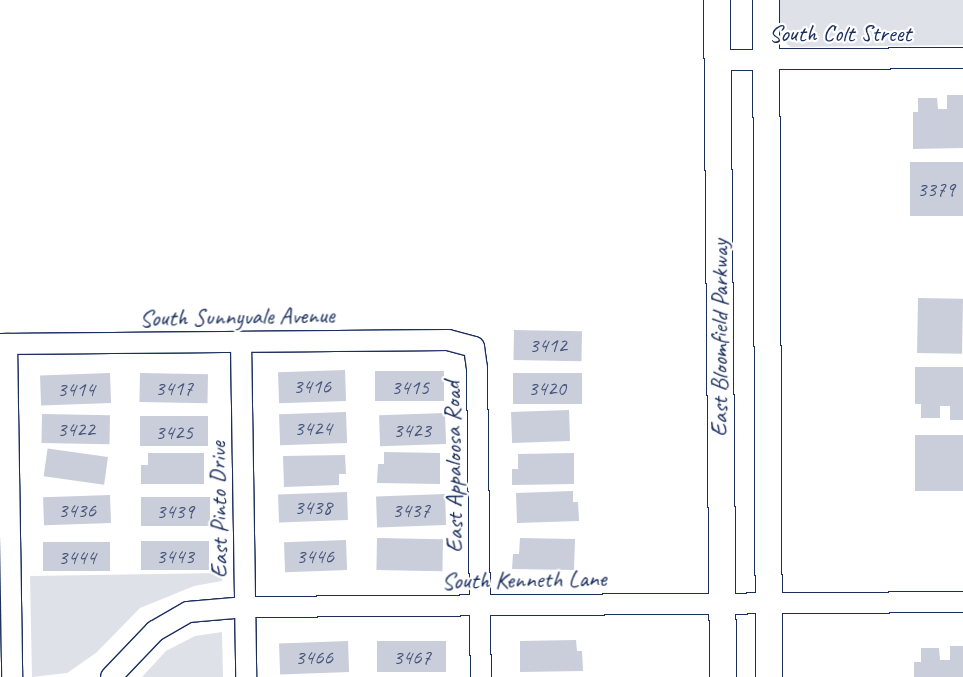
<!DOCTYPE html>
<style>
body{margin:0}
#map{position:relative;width:963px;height:677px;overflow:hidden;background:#fff;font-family:Caveat,sans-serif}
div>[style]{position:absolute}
.green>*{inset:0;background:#dee1e7}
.building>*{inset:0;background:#caceda;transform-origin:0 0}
.roads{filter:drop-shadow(1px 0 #1b2f5e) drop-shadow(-1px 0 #1b2f5e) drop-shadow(0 1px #1b2f5e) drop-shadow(0 -1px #1b2f5e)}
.minor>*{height:20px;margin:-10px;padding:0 10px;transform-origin:10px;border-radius:10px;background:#fff}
.tertiary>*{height:26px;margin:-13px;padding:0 13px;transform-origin:13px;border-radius:13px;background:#fff}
span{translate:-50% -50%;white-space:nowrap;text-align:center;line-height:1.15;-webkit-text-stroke:4.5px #fff;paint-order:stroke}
.number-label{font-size:21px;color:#47577d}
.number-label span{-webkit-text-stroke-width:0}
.street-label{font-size:24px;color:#1b2f5e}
</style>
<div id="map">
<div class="green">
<i style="clip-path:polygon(774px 0,963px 0,963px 45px,791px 47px,776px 36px)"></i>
<i style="clip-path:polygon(222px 573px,222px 581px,194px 586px,140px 608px,96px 653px,67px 673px,32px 677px,30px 576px)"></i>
<i style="clip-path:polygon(222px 632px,223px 677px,142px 677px,166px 651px,195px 636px)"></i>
</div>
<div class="building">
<i style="clip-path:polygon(947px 95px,963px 95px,963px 148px,913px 149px,913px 112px,918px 112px,918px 98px,937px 98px,938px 109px,947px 109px)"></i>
<i style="left:910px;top:162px;width:53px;height:54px"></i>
<i style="left:918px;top:298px;width:45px;height:55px;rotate:1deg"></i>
<i style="left:514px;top:330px;width:68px;height:30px;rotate:1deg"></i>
<i style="clip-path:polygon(915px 367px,963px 367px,963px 420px,950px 420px,950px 406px,940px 406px,940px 418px,921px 418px,921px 404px,915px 404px)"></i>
<i style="left:345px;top:370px;width:31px;height:67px;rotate:88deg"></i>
<i style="left:444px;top:371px;width:30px;height:69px;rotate:90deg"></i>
<i style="left:110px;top:373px;width:30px;height:70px;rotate:88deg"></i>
<i style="left:140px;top:373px;width:68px;height:29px;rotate:1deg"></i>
<i style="left:513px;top:373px;width:69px;height:31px"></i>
<i style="left:569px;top:410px;width:31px;height:58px;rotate:88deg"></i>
<i style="left:346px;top:412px;width:31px;height:67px;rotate:88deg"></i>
<i style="left:445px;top:413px;width:31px;height:66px;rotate:88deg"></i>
<i style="left:42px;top:414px;width:68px;height:29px;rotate:1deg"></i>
<i style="left:208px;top:416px;width:30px;height:68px;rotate:90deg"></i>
<i style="left:963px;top:435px;width:56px;height:48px;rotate:90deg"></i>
<i style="clip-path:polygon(384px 452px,440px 453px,440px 484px,377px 483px,378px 464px,384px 464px)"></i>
<i style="clip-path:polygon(148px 453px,204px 453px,204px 484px,141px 484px,141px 465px,148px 465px)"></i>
<i style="clip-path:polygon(574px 453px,574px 484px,512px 485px,512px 469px,518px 469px,518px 454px)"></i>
<i style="clip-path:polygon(345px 455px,346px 474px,339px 474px,339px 485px,284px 487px,283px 456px)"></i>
<i style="left:108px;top:457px;width:28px;height:61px;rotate:98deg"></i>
<i style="clip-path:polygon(573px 491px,573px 502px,578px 502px,579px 521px,517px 523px,516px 493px)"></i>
<i style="left:347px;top:492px;width:28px;height:69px;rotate:88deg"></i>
<i style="left:445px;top:494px;width:31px;height:69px;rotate:88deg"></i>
<i style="left:110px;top:495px;width:28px;height:67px;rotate:88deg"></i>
<i style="left:141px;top:497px;width:69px;height:29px"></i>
<i style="left:377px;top:538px;width:66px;height:32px;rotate:1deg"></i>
<i style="clip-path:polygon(520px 538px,575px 539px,574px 570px,512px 569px,513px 554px,519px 554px)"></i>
<i style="left:346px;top:540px;width:30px;height:62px;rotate:88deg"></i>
<i style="left:141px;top:541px;width:68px;height:29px"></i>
<i style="left:110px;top:542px;width:29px;height:67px;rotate:90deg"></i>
<i style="clip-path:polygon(576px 640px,577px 651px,582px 651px,583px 671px,520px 672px,520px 641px)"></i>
<i style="left:348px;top:641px;width:31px;height:69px;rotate:88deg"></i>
<i style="left:446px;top:641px;width:31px;height:69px;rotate:90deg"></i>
<i style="clip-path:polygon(950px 646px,963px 646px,963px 677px,914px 677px,914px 662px,921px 662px,921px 648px,939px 648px,940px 660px,950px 660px)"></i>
</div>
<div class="roads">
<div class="minor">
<i style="left:718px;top:60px;width:245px;rotate:-0.5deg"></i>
<i style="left:241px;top:342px;width:335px;rotate:89.1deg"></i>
<i style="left:0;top:344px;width:448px;rotate:-0.5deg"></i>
<i style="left:448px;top:340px;width:27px;rotate:15deg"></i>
<i style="left:474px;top:347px;width:21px;rotate:82deg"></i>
<i style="left:477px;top:368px;width:309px;rotate:89.3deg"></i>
<i style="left:7px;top:344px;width:333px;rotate:89.1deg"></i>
<i style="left:111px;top:677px;width:64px;rotate:-46.3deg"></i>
<i style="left:155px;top:631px;width:38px;rotate:-30deg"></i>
<i style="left:188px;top:612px;width:58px;rotate:-4.9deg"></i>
<i style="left:246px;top:607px;width:717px;rotate:-0.4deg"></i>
</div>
<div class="tertiary">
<i style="left:717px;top:0;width:677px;rotate:89.49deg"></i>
<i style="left:766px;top:0;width:677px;rotate:89.75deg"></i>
</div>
</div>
<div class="number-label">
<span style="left:936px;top:189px">3379</span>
<span style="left:548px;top:345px">3412</span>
<span style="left:312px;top:386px">3416</span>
<span style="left:410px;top:387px">3415</span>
<span style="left:174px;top:388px">3417</span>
<span style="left:547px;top:388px">3420</span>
<span style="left:76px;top:389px">3414</span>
<span style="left:313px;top:428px">3424</span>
<span style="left:76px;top:429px">3422</span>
<span style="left:412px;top:430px">3423</span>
<span style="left:174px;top:432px">3425</span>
<span style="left:313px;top:507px">3438</span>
<span style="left:77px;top:510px">3436</span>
<span style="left:411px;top:510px">3437</span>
<span style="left:175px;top:511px">3439</span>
<span style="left:175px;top:556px">3443</span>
<span style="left:315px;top:556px">3446</span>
<span style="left:77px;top:557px">3444</span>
<span style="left:314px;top:657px">3466</span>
<span style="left:412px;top:657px">3467</span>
</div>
<div class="street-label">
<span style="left:840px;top:34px">South Colt Street</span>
<span style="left:237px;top:317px;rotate:-1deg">South Sunnyvale Avenue</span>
<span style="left:720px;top:338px;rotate:-90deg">East Bloomfield Parkway</span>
<span style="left:454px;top:467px;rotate:-91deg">East Appaloosa Road</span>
<span style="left:219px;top:510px;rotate:-91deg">East Pinto Drive</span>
<span style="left:524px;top:580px;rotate:-1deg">South Kenneth Lane</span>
</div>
</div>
